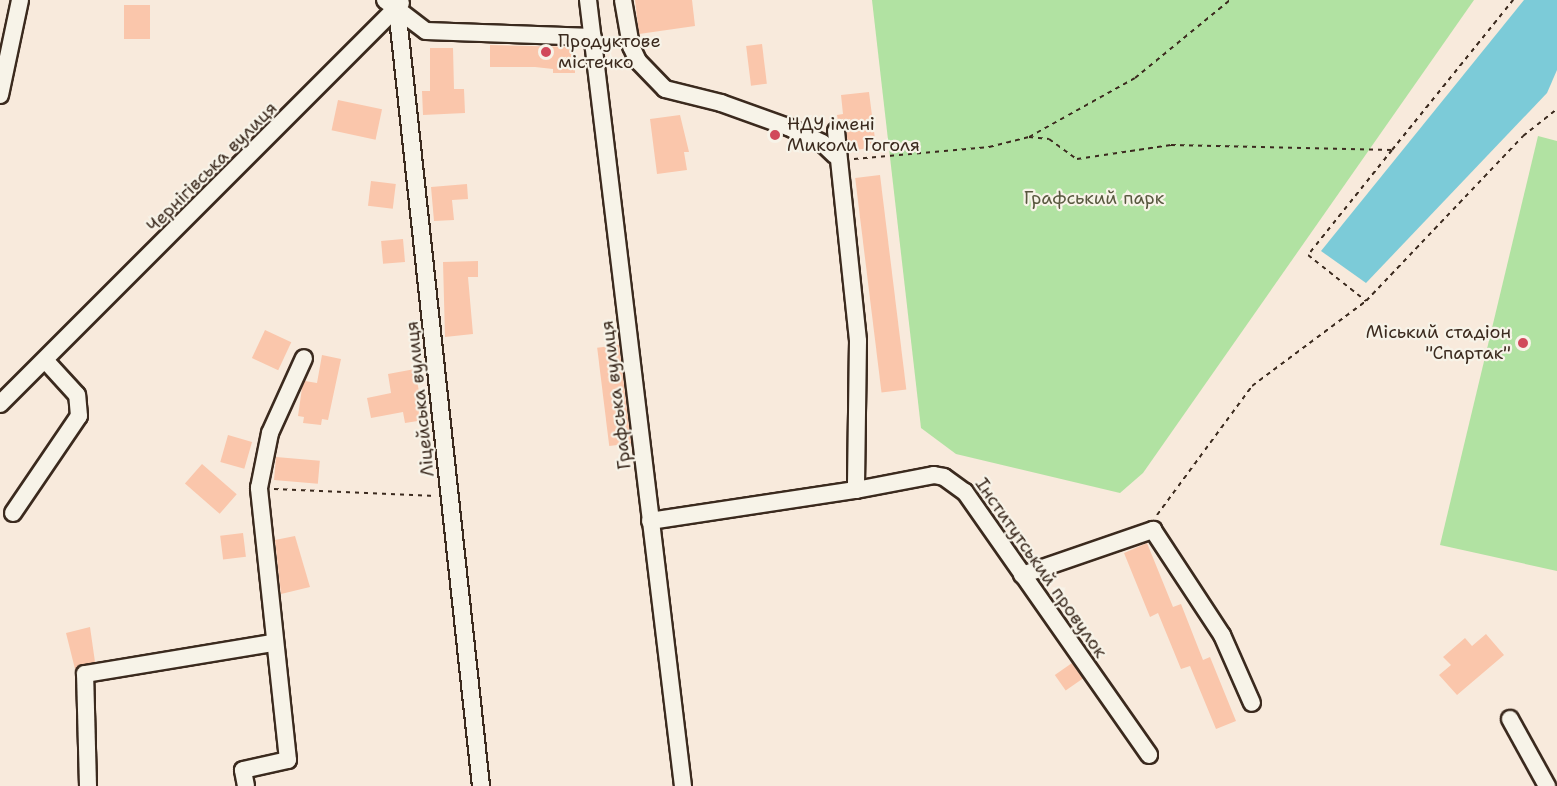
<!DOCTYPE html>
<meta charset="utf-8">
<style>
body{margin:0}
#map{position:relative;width:1557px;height:786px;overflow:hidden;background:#f8eadc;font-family:"Shantell Sans",sans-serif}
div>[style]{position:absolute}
.green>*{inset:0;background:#b1e2a2}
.water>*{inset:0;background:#7ccbd8}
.building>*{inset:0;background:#fac6ab;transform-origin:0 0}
.path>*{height:2px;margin-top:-1px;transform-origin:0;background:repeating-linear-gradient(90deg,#3b2a1e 0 4.5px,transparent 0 9px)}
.roads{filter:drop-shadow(2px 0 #3b2a1e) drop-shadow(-2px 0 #3b2a1e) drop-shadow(0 2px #3b2a1e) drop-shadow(0 -2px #3b2a1e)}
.minor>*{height:16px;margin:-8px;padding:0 8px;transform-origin:8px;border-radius:8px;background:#f7f3e8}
.dots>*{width:16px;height:16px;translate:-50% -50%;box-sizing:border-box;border:3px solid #f7f3e8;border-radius:50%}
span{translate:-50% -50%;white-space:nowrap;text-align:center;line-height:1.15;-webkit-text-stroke:4.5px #f7f3e8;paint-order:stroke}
.poi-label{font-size:18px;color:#3b2a1e}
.left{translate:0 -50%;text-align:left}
.right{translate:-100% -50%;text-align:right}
.street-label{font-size:18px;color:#3b2a1e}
.park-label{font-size:18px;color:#58583f}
</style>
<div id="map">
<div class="green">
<i style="clip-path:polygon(872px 0,1474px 0,1143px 473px,1120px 493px,956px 454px,921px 428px)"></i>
<i style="clip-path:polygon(1538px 136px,1557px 141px,1557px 571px,1440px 545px)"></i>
</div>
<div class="water">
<i style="clip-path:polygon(1524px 0,1557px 0,1557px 70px,1547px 93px,1366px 283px,1321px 251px)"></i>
</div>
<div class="building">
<i style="clip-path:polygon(635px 0,692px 0,695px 26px,639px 34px)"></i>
<i style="left:124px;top:5px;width:26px;height:34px"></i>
<i style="left:762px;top:44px;width:40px;height:16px;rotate:83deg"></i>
<i style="clip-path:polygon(490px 45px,575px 47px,575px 73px,553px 73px,553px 69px,535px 67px,490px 67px)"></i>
<i style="clip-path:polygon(430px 48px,453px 48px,454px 89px,464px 89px,465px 113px,423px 115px,422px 91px,430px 91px)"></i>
<i style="clip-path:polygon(869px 92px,876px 147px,849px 151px,846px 129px,838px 121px,837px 115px,843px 114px,841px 95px)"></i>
<i style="left:338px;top:100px;width:45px;height:31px;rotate:12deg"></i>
<i style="clip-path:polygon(680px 115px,689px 152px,684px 152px,687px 170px,657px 174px,650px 119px)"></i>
<i style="left:880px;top:175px;width:216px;height:25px;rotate:83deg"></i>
<i style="left:371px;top:181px;width:25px;height:25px;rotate:7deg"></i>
<i style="clip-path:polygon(467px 184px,468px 199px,452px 200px,454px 220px,434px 221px,431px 187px)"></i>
<i style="left:403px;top:239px;width:23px;height:22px;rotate:85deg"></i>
<i style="clip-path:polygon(478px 261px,478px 277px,468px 277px,473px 334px,445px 337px,443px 262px)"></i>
<i style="left:265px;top:330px;width:29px;height:31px;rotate:25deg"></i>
<i style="left:619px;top:345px;width:99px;height:22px;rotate:83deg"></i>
<i style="clip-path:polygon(322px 355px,341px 359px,328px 420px,322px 419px,321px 425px,303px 423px,304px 417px,298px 416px,302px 388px,305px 381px,317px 383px)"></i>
<i style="clip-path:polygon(415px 369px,424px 420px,405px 423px,403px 412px,371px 418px,367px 398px,391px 393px,388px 374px)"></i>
<i style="left:228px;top:435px;width:25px;height:28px;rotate:16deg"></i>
<i style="left:276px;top:457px;width:44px;height:23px;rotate:5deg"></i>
<i style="left:202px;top:464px;width:46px;height:26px;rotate:41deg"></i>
<i style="left:243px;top:533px;width:24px;height:23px;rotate:83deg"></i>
<i style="clip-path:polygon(295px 536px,310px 587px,281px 594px,275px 540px)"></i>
<i style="clip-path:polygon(1147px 543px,1173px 607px,1181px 604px,1203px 660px,1210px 657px,1236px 721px,1216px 729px,1190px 666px,1181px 669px,1158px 613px,1150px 617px,1124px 553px)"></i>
<i style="clip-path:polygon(90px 627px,95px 662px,75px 669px,66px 633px)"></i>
<i style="clip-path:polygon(1486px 634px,1504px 655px,1457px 695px,1439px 675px,1451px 665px,1443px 657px,1465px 638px,1472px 646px)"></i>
<i style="left:1072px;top:663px;width:19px;height:21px;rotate:55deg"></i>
</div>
<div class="path">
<i style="left:1029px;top:137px;width:121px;rotate:-29.1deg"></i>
<i style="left:1135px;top:78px;width:123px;rotate:-39.4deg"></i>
<i style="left:1392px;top:150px;width:134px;rotate:128.7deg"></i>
<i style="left:1308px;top:255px;width:74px;rotate:38.4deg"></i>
<i style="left:1366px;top:301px;width:228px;rotate:-46.4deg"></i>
<i style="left:1523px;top:136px;width:43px;rotate:-38.5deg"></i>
<i style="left:854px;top:159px;width:136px;rotate:-5.1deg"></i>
<i style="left:989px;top:147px;width:41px;rotate:-14deg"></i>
<i style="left:1029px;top:137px;width:20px;rotate:6deg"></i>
<i style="left:1049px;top:139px;width:34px;rotate:36deg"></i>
<i style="left:1077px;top:159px;width:95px;rotate:-8.5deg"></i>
<i style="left:1171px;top:145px;width:221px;rotate:1.3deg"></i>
<i style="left:1392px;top:150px;width:193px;rotate:-51.1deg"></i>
<i style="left:274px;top:489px;width:162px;rotate:2.5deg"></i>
<i style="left:1157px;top:515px;width:160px;rotate:-53.6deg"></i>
<i style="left:1252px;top:386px;width:142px;rotate:-36.7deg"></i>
</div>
<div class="roads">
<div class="minor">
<i style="left:385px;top:0;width:51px;rotate:37.1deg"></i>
<i style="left:426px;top:31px;width:167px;rotate:2.1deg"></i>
<i style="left:588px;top:0;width:792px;rotate:83.11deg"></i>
<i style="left:623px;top:0;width:47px;rotate:80.1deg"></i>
<i style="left:631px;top:46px;width:17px;rotate:65deg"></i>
<i style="left:638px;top:61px;width:39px;rotate:46deg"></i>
<i style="left:665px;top:89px;width:58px;rotate:14deg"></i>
<i style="left:721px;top:103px;width:71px;rotate:19.7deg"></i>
<i style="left:788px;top:127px;width:38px;rotate:25deg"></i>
<i style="left:822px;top:143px;width:18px;rotate:43deg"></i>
<i style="left:397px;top:8px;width:783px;rotate:83.84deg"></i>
<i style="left:0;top:95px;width:97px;rotate:-78.1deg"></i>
<i style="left:836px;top:131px;width:211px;rotate:84deg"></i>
<i style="left:858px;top:341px;width:149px;rotate:90.8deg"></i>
<i style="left:0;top:404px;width:567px;rotate:-45deg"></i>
<i style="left:13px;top:513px;width:117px;rotate:-55.8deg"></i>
<i style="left:79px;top:416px;width:21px;rotate:-95deg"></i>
<i style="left:77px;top:395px;width:47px;rotate:-132.4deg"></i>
<i style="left:650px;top:521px;width:208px;rotate:-8.6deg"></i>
<i style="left:856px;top:490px;width:79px;rotate:-10.9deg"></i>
<i style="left:934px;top:475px;width:10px;rotate:11deg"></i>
<i style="left:944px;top:477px;width:26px;rotate:36deg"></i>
<i style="left:965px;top:492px;width:321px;rotate:55deg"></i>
<i style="left:1022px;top:575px;width:139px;rotate:-19deg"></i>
<i style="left:1153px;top:530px;width:126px;rotate:56.7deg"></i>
<i style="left:1222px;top:635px;width:74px;rotate:66.2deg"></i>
<i style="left:1510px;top:719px;width:77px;rotate:61.1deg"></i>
<i style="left:88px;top:786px;width:112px;rotate:-91.5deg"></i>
<i style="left:85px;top:674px;width:191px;rotate:-9.4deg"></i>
<i style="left:246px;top:786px;width:16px;rotate:-101deg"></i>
<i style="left:243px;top:770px;width:46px;rotate:-12.5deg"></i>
<i style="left:288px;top:760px;width:274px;rotate:-96.1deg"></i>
<i style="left:259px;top:488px;width:56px;rotate:-78.7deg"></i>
<i style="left:270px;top:433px;width:82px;rotate:-65.6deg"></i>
</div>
</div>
<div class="dots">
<i style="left:546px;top:52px;background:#d1495b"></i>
<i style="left:775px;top:135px;background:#d1495b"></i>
<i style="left:1523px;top:343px;background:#d1495b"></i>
</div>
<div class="poi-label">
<span class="left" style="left:558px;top:52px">Продуктове<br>містечко</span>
<span class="left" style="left:787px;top:135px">НДУ імені<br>Миколи Гоголя</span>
<span class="right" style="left:1511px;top:343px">Міський стадіон<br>"Спартак"</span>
</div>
<div class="street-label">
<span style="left:212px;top:167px;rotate:-45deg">Чернігівська вулиця</span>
<span style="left:616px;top:395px;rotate:-97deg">Графська вулиця</span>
<span style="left:420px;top:399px;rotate:-96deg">Ліцейська вулиця</span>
<span style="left:1041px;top:568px;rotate:55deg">Інститутський провулок</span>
</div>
<div class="park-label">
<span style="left:1094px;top:198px">Графський парк</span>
</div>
</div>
